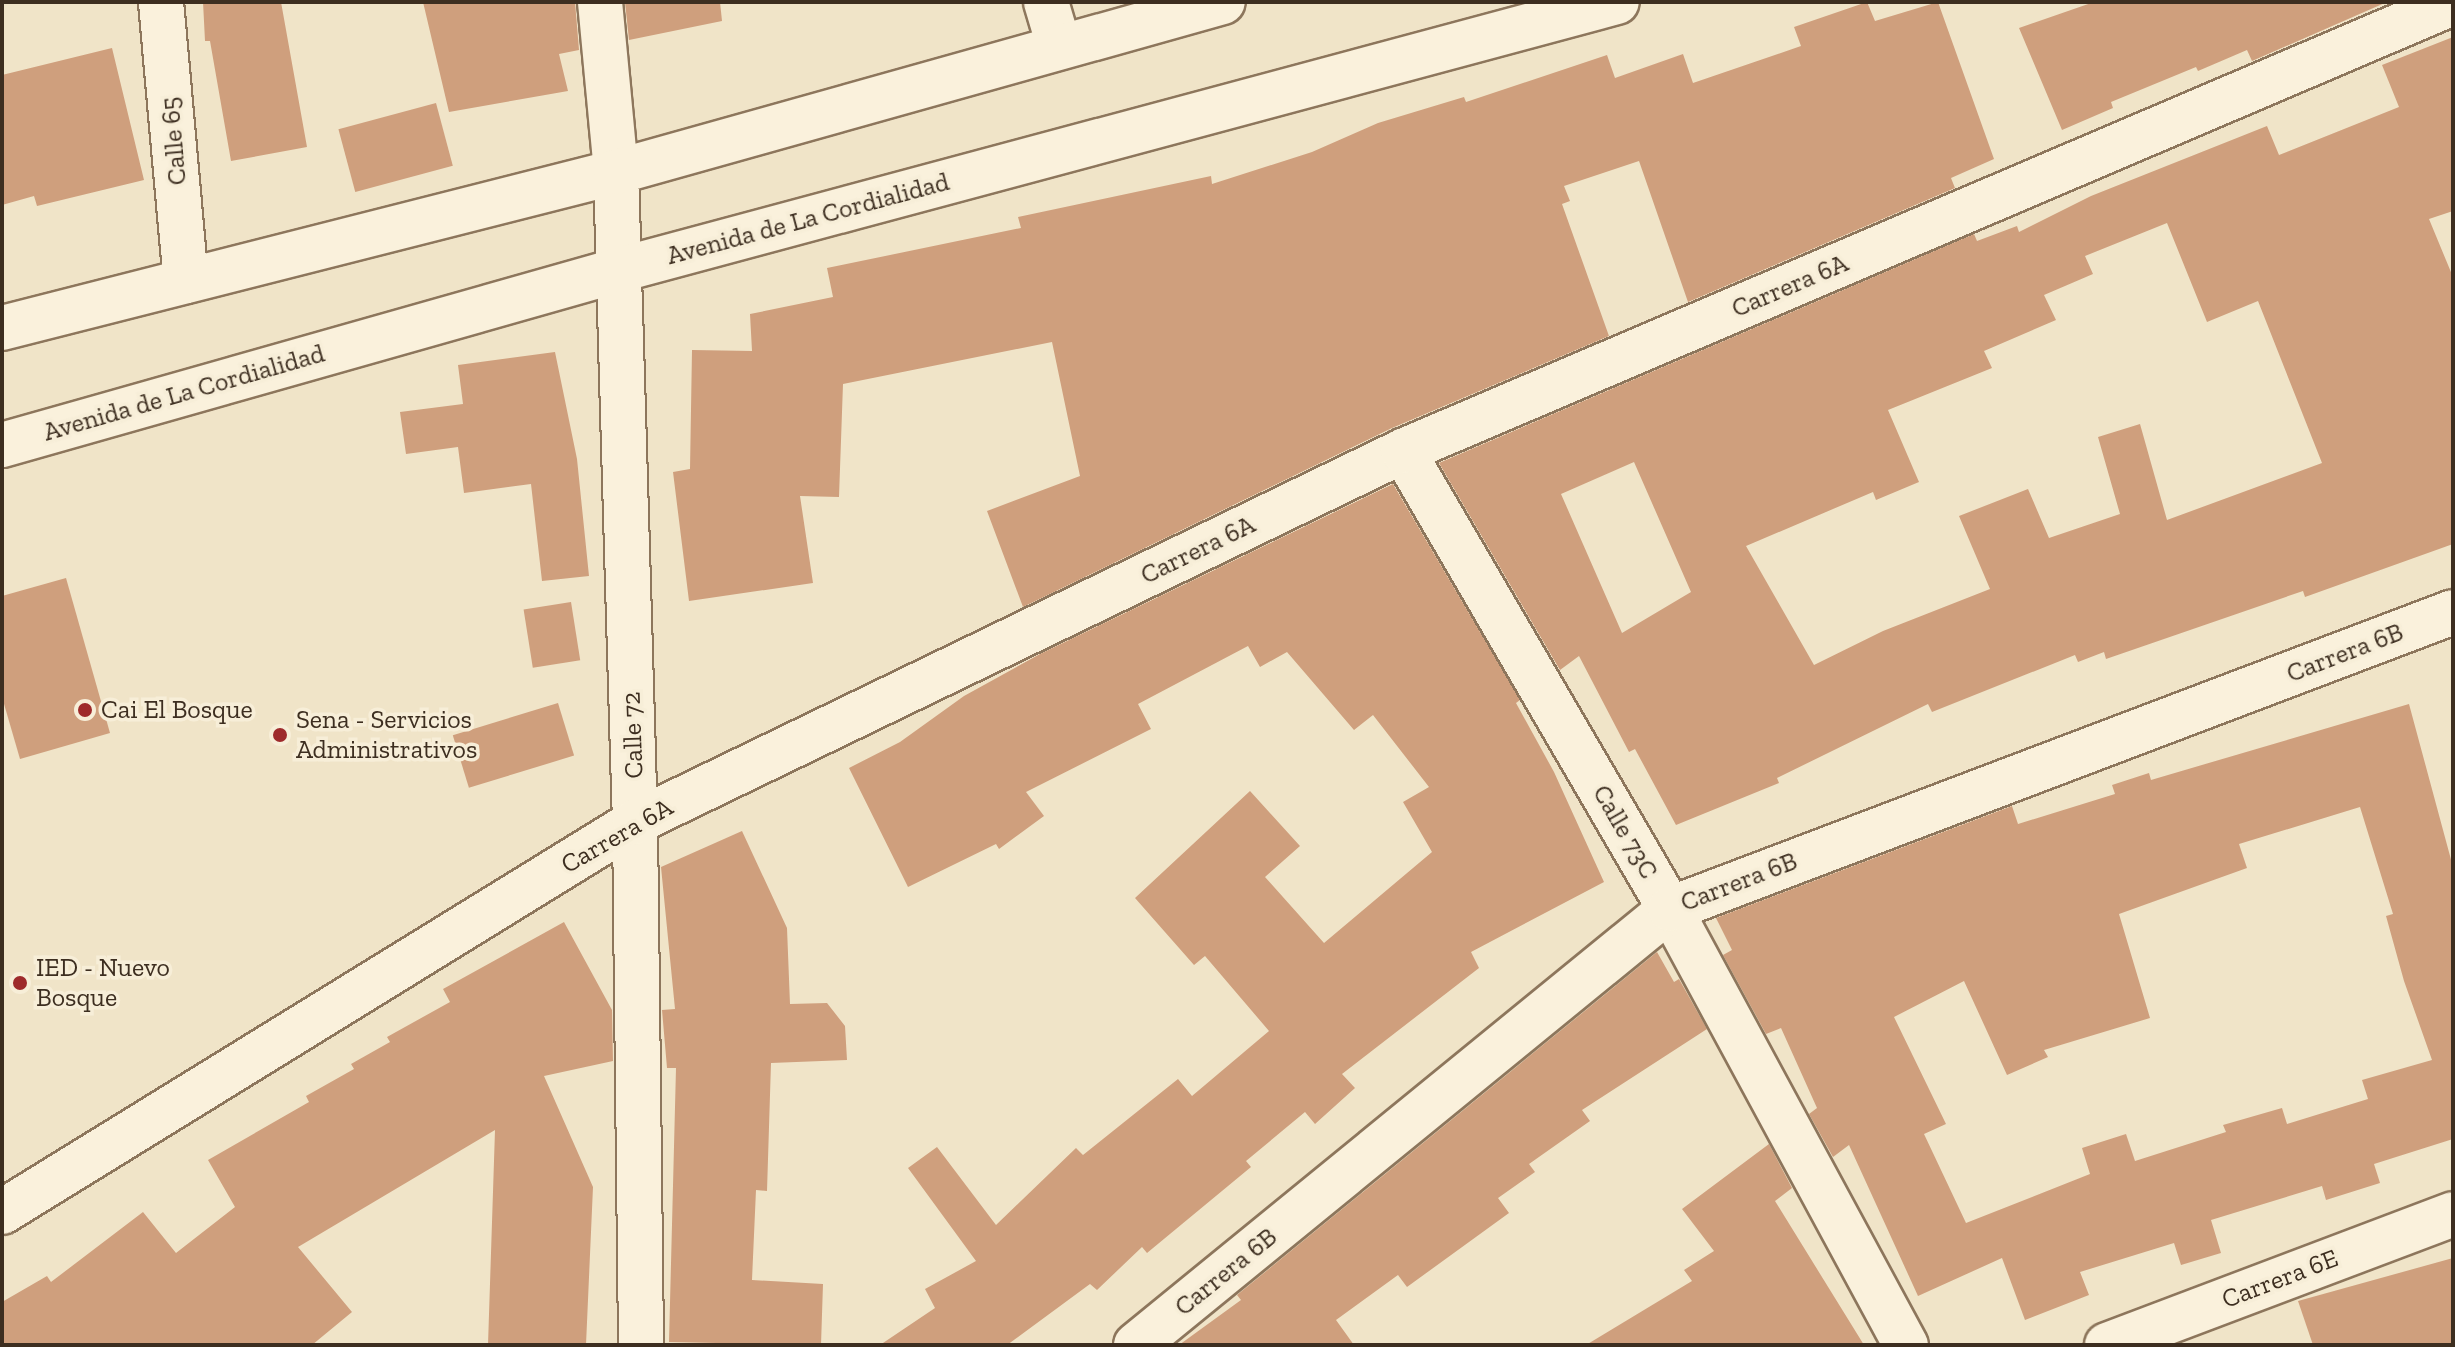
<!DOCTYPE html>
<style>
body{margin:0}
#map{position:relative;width:2455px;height:1347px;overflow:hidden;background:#f0e4c8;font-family:"Zilla Slab",serif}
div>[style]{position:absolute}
.building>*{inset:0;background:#cf9f7d;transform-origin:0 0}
.roads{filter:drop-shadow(2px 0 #8d765c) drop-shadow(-2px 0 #8d765c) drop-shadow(0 2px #8d765c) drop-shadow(0 -2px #8d765c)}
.street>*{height:44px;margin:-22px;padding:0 22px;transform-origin:22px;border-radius:22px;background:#faf1dc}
.secondary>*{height:44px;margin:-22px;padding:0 22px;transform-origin:22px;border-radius:22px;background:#faf1dc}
.dots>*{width:22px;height:22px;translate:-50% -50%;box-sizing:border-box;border:4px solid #f7eed8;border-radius:50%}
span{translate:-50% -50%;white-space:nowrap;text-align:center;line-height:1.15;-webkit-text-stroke:7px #f7eed8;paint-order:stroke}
.street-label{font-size:26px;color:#3d2e20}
.poi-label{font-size:26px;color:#3d2e20}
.left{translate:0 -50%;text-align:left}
.frame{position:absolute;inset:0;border:4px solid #3d2e20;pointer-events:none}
</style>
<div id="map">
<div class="building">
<i style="clip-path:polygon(203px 2px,281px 2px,307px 147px,231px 161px,210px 41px,205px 41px)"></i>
<i style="clip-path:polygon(423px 2px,575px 2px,579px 50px,559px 54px,568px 91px,449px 112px)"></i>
<i style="clip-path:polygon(625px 2px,720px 2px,722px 21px,629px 40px)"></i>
<i style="clip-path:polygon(1867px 2px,1875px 21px,1938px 2px,1994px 159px,1951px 178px,1955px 188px,1688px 302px,1639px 161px,1564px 186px,1570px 201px,1562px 204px,1609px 336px,1392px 428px,1023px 607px,987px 511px,1080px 476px,1052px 342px,843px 384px,839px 497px,800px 496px,813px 583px,689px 601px,673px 472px,690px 469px,692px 350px,752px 351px,750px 314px,833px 297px,827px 268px,1021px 228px,1018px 217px,1211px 176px,1212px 184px,1312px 152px,1378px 123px,1464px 97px,1466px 102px,1607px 55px,1615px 78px,1683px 54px,1693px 83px,1801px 46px,1794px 27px)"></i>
<i style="clip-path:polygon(2094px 2px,2387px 2px,2252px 61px,2247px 50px,2198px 71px,2196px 67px,2111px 102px,2113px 108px,2062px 130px,2019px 28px)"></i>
<i style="clip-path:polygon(evenodd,2453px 37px,2453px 211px,2429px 219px,2453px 277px,2453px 544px,2305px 597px,2303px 591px,2106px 659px,2104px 652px,2078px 662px,2075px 655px,1932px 712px,1928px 704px,1777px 778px,1779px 783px,1676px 825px,1635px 749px,1629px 752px,1579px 656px,1560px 670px,1439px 463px,1974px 234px,1977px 241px,2017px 226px,2019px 232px,2091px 196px,2267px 126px,2279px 155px,2399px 107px,2382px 65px,2453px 37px,2167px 223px,2207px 322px,2258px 301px,2322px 463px,2167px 520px,2140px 424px,2098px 437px,2120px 514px,2049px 538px,2028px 489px,1959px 516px,1990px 589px,1883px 631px,1814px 665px,1746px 546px,1873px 492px,1876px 500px,1919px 482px,1888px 410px,1992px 368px,1984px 351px,2056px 320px,2044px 295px,2093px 274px,2085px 256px,2167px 223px,2453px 37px,1634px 462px,1691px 592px,1622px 633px,1561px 494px,1634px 462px)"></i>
<i style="clip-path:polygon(112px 48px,144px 180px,37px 206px,34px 196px,2px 205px,2px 75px)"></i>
<i style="left:436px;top:103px;width:65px;height:101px;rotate:75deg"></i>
<i style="clip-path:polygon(555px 352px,577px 459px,589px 576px,542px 581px,531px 484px,464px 493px,458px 447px,406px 454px,400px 412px,463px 404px,458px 365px)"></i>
<i style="clip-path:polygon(1393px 484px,1520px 700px,1516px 703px,1554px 772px,1604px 882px,1471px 952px,1479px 968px,1342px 1074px,1355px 1088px,1315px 1124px,1305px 1112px,1246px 1161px,1251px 1167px,1147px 1253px,1142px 1247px,1097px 1290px,1090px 1284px,1007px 1345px,880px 1345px,935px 1308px,925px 1289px,976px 1261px,908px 1168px,937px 1147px,996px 1225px,1076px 1148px,1083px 1155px,1178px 1079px,1192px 1096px,1269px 1031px,1205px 956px,1194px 965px,1135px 898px,1250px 791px,1300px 846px,1265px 877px,1324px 943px,1432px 852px,1403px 802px,1429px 787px,1373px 715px,1354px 730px,1287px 652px,1260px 667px,1248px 646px,1138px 704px,1151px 729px,1026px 792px,1044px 816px,999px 849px,996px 844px,908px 887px,849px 768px,900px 742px,964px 696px,1040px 654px)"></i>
<i style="clip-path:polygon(66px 578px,110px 733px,20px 759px,2px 697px,2px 596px)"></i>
<i style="left:571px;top:602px;width:59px;height:48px;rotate:81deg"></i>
<i style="left:558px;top:703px;width:55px;height:110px;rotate:73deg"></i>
<i style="clip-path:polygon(evenodd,2409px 704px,2453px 867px,2453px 1139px,2374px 1164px,2380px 1183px,2326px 1200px,2322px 1186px,2211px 1220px,2221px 1253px,2181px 1265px,2174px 1243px,2080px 1272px,2089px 1295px,2025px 1320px,2002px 1258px,1918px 1296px,1849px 1145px,1833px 1157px,1809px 1114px,1817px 1108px,1781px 1028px,1766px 1034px,1723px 955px,1732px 950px,1716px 918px,2012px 806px,2018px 824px,2115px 794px,2112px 785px,2149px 773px,2151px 780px,2409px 704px,2360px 807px,2393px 914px,2386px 916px,2404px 981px,2432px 1060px,2362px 1080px,2368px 1099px,2287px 1124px,2282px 1108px,2223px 1125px,2226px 1132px,2135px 1161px,2126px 1134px,2082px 1148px,2090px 1174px,1966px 1223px,1924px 1134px,1946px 1124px,1894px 1017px,1964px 981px,2007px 1075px,2048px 1057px,2044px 1050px,2150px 1018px,2119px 914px,2247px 868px,2239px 844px,2360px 807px)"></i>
<i style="clip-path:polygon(742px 831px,787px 928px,790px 1004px,827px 1003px,845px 1026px,847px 1060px,771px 1063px,767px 1191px,756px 1190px,752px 1280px,823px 1284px,821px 1345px,669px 1342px,676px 1068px,667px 1068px,662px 1010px,675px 1009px,661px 867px)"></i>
<i style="clip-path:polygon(564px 922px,612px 1010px,613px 1061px,544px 1076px,593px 1187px,586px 1345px,488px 1345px,495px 1130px,298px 1247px,352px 1312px,312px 1345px,2px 1345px,2px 1302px,47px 1276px,51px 1282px,143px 1212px,176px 1253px,235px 1207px,208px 1160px,309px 1102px,306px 1096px,354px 1069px,351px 1064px,390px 1042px,387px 1037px,450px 1002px,443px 989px)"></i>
<i style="clip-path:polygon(1657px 952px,1674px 982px,1679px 979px,1707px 1029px,1582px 1110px,1590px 1121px,1529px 1164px,1535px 1172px,1498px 1198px,1509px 1213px,1407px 1287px,1398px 1275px,1336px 1320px,1354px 1345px,1179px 1345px,1241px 1300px,1237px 1295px)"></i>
<i style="clip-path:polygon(1769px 1144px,1792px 1188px,1775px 1201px,1864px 1345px,1586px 1345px,1692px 1281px,1684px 1270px,1714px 1251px,1682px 1209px)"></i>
<i style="clip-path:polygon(2453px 1258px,2453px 1345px,2313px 1345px,2298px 1301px)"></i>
</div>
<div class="roads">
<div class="street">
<i style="left:161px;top:2px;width:280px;rotate:84.9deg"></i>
<i style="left:600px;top:2px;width:171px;rotate:84.6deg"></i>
<i style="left:616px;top:172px;width:650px;rotate:88.33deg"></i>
<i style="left:635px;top:822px;width:523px;rotate:89.34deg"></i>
<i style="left:1046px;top:2px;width:46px;rotate:73.5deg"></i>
<i style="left:1403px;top:451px;width:530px;rotate:59.76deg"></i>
<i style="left:1670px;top:909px;width:496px;rotate:61.6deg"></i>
<i style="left:2px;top:1212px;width:743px;rotate:-31.64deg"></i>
<i style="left:635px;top:822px;width:853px;rotate:-25.78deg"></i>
<i style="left:1403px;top:451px;width:1142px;rotate:-23.11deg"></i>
<i style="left:1136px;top:1345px;width:689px;rotate:-39.23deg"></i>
<i style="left:1670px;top:909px;width:837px;rotate:-20.77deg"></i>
<i style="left:2107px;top:1345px;width:370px;rotate:-20.7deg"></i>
</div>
<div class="secondary">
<i style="left:2px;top:328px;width:634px;rotate:-14.26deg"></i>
<i style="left:616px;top:172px;width:630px;rotate:-15.65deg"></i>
<i style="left:2px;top:445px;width:641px;rotate:-15.83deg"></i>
<i style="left:619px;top:270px;width:1033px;rotate:-15.03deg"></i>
</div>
</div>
<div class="dots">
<i style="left:85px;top:710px;background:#9e2a2b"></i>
<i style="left:280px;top:735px;background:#9e2a2b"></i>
<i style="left:20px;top:983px;background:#9e2a2b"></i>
</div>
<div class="street-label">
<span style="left:174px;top:141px;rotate:-95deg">Calle 65</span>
<span style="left:808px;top:219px;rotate:-15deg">Avenida de La Cordialidad</span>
<span style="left:1790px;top:286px;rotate:-23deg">Carrera 6A</span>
<span style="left:184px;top:393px;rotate:-16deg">Avenida de La Cordialidad</span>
<span style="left:1198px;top:550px;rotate:-26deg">Carrera 6A</span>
<span style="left:2345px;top:653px;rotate:-21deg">Carrera 6B</span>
<span style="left:633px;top:735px;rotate:-92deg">Calle 72</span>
<span style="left:1625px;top:832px;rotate:60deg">Calle 73C</span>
<span style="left:617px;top:836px;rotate:-30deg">Carrera 6A</span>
<span style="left:1739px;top:882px;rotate:-21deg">Carrera 6B</span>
<span style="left:1226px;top:1272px;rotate:-39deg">Carrera 6B</span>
<span style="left:2280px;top:1279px;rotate:-21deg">Carrera 6E</span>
</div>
<div class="poi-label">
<span class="left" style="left:101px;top:710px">Cai El Bosque</span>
<span class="left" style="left:296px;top:735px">Sena - Servicios<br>Administrativos</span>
<span class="left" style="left:36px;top:983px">IED - Nuevo<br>Bosque</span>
</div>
<div class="frame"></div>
</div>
